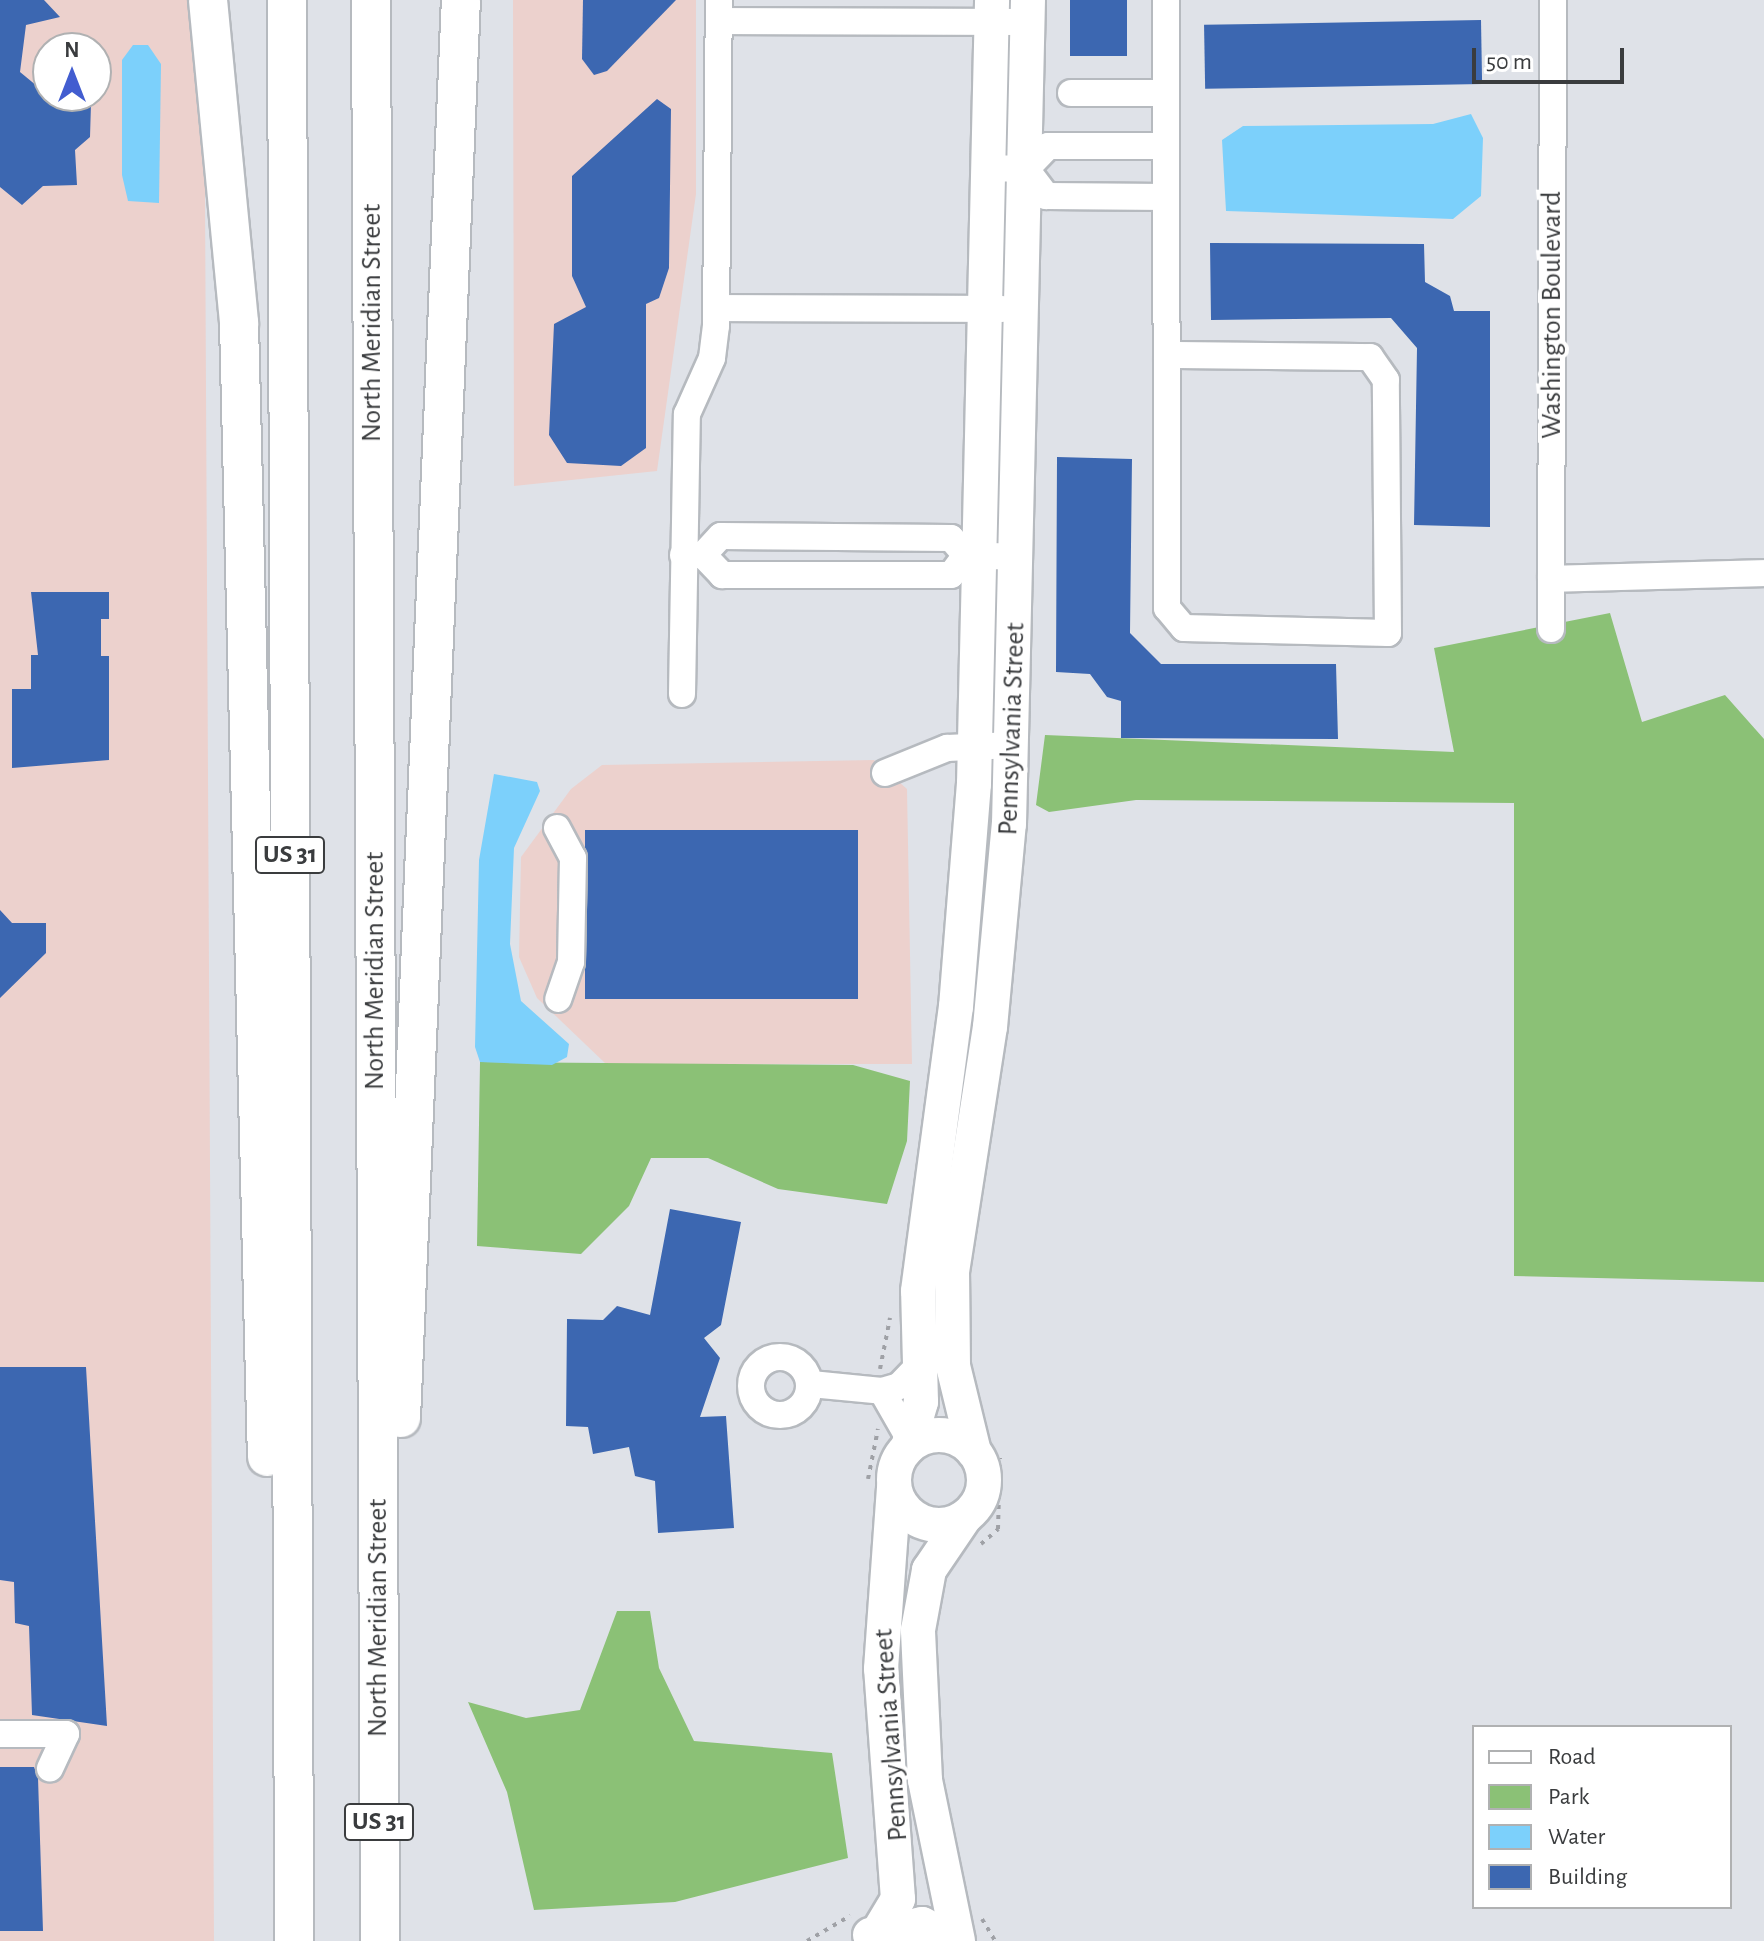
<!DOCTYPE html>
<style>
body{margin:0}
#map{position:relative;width:1764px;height:1941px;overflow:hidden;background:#dfe2e8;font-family:"Alegreya Sans",sans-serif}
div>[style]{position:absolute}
.commercial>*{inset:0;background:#ecd1cd}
.green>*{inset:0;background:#8bc176}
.water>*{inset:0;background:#7cd0fb}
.building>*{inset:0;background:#3c67b1;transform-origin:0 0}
.path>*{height:4px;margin-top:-2px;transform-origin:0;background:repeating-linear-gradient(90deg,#9fa1a6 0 4px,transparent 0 10px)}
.roads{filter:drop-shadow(2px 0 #b6babf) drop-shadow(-2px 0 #b6babf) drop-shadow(0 2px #b6babf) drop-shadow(0 -2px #b6babf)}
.minor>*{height:26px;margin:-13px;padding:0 13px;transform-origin:13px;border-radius:13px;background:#fff}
.minor>.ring{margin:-13px;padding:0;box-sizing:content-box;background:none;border:26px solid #fff;border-radius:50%}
.major>*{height:34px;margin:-17px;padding:0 17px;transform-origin:17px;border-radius:17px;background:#fff}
.major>.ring{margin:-17px;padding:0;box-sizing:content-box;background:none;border:34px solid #fff;border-radius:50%}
.highway>*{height:38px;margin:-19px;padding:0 19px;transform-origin:19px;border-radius:19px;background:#fff}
span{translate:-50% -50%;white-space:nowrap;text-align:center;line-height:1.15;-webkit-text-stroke:8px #fff;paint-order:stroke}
.shield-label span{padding:2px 6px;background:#fff;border:2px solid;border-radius:6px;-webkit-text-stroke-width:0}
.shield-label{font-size:26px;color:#3a3c3e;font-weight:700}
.street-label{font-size:28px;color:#3a3c3e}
.legend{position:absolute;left:1472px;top:1725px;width:260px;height:184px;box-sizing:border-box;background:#fff;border:2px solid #b0b1b2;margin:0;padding:10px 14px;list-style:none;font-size:24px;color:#3a3c3e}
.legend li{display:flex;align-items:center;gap:16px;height:40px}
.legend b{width:40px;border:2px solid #b0b1b2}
.north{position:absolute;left:32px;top:32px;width:80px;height:80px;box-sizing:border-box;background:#fff;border:2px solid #b0b1b2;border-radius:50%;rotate:0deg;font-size:22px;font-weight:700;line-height:32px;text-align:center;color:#3a3c3e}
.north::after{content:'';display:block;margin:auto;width:28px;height:36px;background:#425dd0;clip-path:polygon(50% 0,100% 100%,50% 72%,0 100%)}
.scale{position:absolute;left:1472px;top:48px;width:152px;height:36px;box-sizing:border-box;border:4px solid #3a3c3e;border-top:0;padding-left:10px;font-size:24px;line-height:28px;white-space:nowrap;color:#3a3c3e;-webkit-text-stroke:6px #fff;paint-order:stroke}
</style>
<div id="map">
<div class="commercial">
<i style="clip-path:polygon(evenodd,0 0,204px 0,214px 1941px,0 1941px,0 0,48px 48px,96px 48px,96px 96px,48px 96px,48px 48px)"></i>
<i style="clip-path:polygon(513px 0,696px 0,696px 194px,657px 471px,514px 486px)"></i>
<i style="clip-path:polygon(874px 760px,907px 789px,912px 1064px,606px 1064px,537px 998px,519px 957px,521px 857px,571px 789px,602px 765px)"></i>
</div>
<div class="green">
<i style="clip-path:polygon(1610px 613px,1642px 722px,1725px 695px,1764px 739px,1764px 1282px,1514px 1276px,1514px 803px,1136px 800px,1049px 812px,1036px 805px,1045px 735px,1454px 752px,1434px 648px)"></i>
<i style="clip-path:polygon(480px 1062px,853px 1065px,910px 1081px,907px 1141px,887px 1204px,778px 1189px,708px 1158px,651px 1158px,629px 1206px,581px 1254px,477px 1246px)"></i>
<i style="clip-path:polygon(617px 1611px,650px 1611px,659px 1668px,694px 1741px,832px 1753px,848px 1858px,675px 1902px,534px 1910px,507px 1792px,468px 1702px,526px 1718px,580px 1710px)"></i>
</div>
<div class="water">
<i style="clip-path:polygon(133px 45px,148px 45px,161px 64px,159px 203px,128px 201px,122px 175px,122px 60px)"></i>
<i style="clip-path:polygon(1471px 114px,1483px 138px,1481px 196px,1453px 219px,1226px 211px,1222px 140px,1243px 126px,1433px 124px)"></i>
<i style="clip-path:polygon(494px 774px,537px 782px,540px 791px,514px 848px,510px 944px,521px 1001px,569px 1044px,567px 1057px,552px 1065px,480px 1062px,475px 1047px,479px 860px)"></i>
</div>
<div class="building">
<i style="clip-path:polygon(0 0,44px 0,60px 17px,26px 25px,20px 72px,60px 105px,91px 104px,90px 137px,75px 150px,77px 185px,43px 186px,22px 205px,0 187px)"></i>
<i style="clip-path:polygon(583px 0,676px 0,607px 71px,594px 75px,582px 59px)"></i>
<i style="left:1070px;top:0;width:57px;height:56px"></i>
<i style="left:1481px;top:20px;width:64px;height:277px;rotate:89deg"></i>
<i style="clip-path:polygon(657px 99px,671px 109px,669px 268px,659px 298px,646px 304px,646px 448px,621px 466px,567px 463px,549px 435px,554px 324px,586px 307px,572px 276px,572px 176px)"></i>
<i style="clip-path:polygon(1210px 243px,1424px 244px,1425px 282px,1450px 296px,1454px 311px,1490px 311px,1490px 527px,1414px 525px,1417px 348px,1391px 318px,1211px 320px)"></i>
<i style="clip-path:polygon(1057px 457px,1132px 459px,1130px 633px,1161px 664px,1336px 664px,1338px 739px,1121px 738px,1121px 701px,1107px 697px,1090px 674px,1056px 672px)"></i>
<i style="clip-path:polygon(31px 592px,109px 592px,109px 619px,101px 619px,101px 656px,109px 656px,109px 760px,12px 768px,12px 689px,31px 689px,31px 655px,38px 655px)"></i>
<i style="left:585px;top:830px;width:273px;height:169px"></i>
<i style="clip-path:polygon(0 910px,12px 923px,46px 923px,46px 953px,0 998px)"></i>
<i style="clip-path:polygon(670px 1209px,741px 1222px,721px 1325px,704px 1338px,720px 1358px,700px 1417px,726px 1416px,734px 1528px,658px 1533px,655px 1481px,635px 1476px,629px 1447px,593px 1454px,588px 1427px,566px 1426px,567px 1319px,603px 1320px,617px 1306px,650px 1315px)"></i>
<i style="clip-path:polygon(0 1367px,86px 1367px,107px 1726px,32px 1715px,29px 1626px,15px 1623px,14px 1582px,0 1580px)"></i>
<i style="clip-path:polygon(0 1767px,34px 1767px,38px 1778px,43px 1931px,0 1931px)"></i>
</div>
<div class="path">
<i style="left:880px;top:1369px;width:52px;rotate:-78.9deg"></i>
<i style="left:868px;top:1479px;width:51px;rotate:-78.7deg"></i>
<i style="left:981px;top:1544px;width:23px;rotate:-41deg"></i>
<i style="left:998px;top:1529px;width:71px;rotate:-88.4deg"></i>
<i style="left:982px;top:1919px;width:26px;rotate:59deg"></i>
<i style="left:807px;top:1941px;width:50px;rotate:-30.2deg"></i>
</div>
<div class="roads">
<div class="minor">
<i style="left:1166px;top:0;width:608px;rotate:89.91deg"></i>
<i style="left:1167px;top:608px;width:26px;rotate:50deg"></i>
<i style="left:1184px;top:628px;width:204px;rotate:1.4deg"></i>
<i style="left:1388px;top:633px;width:253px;rotate:-90.5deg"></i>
<i style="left:1386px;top:380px;width:28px;rotate:-125deg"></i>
<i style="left:1370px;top:357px;width:203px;rotate:-179.4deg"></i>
<i style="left:719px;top:21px;width:292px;rotate:0.2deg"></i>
<i style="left:1071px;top:93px;width:95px"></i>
<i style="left:986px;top:168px;width:40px;rotate:1.4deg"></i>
<i style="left:1026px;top:169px;width:32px;rotate:-46deg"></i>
<i style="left:1048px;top:146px;width:118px"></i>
<i style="left:1026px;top:169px;width:34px;rotate:53deg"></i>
<i style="left:1046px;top:196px;width:120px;rotate:0.5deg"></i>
<i style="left:717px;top:308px;width:285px;rotate:0.2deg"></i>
<i style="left:683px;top:555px;width:20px"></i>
<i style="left:703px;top:555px;width:26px;rotate:-47deg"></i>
<i style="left:721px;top:536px;width:230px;rotate:0.5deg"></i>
<i style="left:951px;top:538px;width:23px;rotate:49deg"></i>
<i style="left:966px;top:555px;width:51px;rotate:2.2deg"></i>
<i style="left:703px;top:555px;width:28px;rotate:46deg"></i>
<i style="left:722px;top:575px;width:229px"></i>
<i style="left:951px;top:575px;width:25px;rotate:-53deg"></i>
<i style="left:1551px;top:579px;width:213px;rotate:-1.6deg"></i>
<i style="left:1551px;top:629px;width:629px;rotate:-89.82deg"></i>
<i style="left:682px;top:694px;width:280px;rotate:-89deg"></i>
<i style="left:687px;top:414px;width:61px;rotate:-65.9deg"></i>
<i style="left:712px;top:358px;width:32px;rotate:-83deg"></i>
<i style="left:716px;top:326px;width:326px;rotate:-89.5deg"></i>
<i style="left:885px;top:773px;width:67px;rotate:-22deg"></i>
<i style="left:947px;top:748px;width:66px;rotate:-2.6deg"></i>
<i style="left:557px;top:828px;width:34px;rotate:62deg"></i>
<i style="left:573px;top:858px;width:104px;rotate:91.1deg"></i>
<i style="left:571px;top:962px;width:39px;rotate:109deg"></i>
<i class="ring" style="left:751px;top:1357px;width:32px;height:32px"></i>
<i style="left:811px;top:1384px;width:71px;rotate:5.6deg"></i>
<i style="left:882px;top:1391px;width:18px;rotate:-16deg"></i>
<i style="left:899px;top:1386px;width:35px;rotate:-46deg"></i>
<i style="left:882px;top:1391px;width:56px;rotate:60.3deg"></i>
<i style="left:0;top:1734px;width:66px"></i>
<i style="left:66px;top:1734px;width:38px;rotate:115deg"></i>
</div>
<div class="major">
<i class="ring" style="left:894px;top:1435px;width:56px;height:56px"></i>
<i style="left:908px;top:1447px;width:47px;rotate:-73.9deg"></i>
<i style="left:921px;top:1402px;width:111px;rotate:-91.5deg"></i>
<i style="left:918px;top:1291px;width:287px;rotate:-82.4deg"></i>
<i style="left:956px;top:1007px;width:224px;rotate:-85.4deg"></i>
<i style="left:974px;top:784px;width:784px;rotate:-88.68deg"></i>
<i style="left:974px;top:1452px;width:89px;rotate:-103.7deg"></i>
<i style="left:953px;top:1366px;width:94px;rotate:-90.6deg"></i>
<i style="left:952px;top:1272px;width:248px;rotate:-81.2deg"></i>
<i style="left:990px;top:1027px;width:204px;rotate:-84.7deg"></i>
<i style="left:1009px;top:824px;width:824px;rotate:-88.68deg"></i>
<i style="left:880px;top:1929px;width:35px;rotate:-59deg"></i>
<i style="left:898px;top:1899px;width:231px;rotate:-94.2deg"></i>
<i style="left:881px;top:1669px;width:181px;rotate:-85.9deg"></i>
<i style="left:870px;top:1935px;width:53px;rotate:-11.9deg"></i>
<i style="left:922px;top:1924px;width:37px;rotate:27deg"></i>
<i style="left:958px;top:1941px;width:164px;rotate:-101.6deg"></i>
<i style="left:925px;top:1780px;width:150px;rotate:-92.7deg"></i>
<i style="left:918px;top:1630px;width:61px;rotate:-79.6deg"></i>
<i style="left:929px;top:1570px;width:64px;rotate:-55.8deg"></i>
</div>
<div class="highway">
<i style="left:208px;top:0;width:324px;rotate:84.5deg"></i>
<i style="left:239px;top:323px;width:1134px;rotate:88.59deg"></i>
<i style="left:287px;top:0;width:1941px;rotate:89.79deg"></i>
<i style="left:371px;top:0;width:1941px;rotate:89.73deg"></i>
<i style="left:401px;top:1418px;width:1419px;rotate:-87.58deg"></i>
</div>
</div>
<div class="shield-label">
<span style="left:290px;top:855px">US 31</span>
<span style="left:379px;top:1822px">US 31</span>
</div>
<div class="street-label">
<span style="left:1552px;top:315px;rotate:-90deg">Washington Boulevard</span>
<span style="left:372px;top:323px;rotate:-90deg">North Meridian Street</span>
<span style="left:1012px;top:729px;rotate:-88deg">Pennsylvania Street</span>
<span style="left:375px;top:971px;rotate:-90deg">North Meridian Street</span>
<span style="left:378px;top:1618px;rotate:-90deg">North Meridian Street</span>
<span style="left:891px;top:1735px;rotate:-94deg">Pennsylvania Street</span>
</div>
<ul class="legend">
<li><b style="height:10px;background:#fff"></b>Road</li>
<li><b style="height:22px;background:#8bc176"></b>Park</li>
<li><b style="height:22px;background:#7cd0fb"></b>Water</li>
<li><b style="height:22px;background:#3c67b1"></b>Building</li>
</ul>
<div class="north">N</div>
<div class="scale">50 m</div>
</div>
